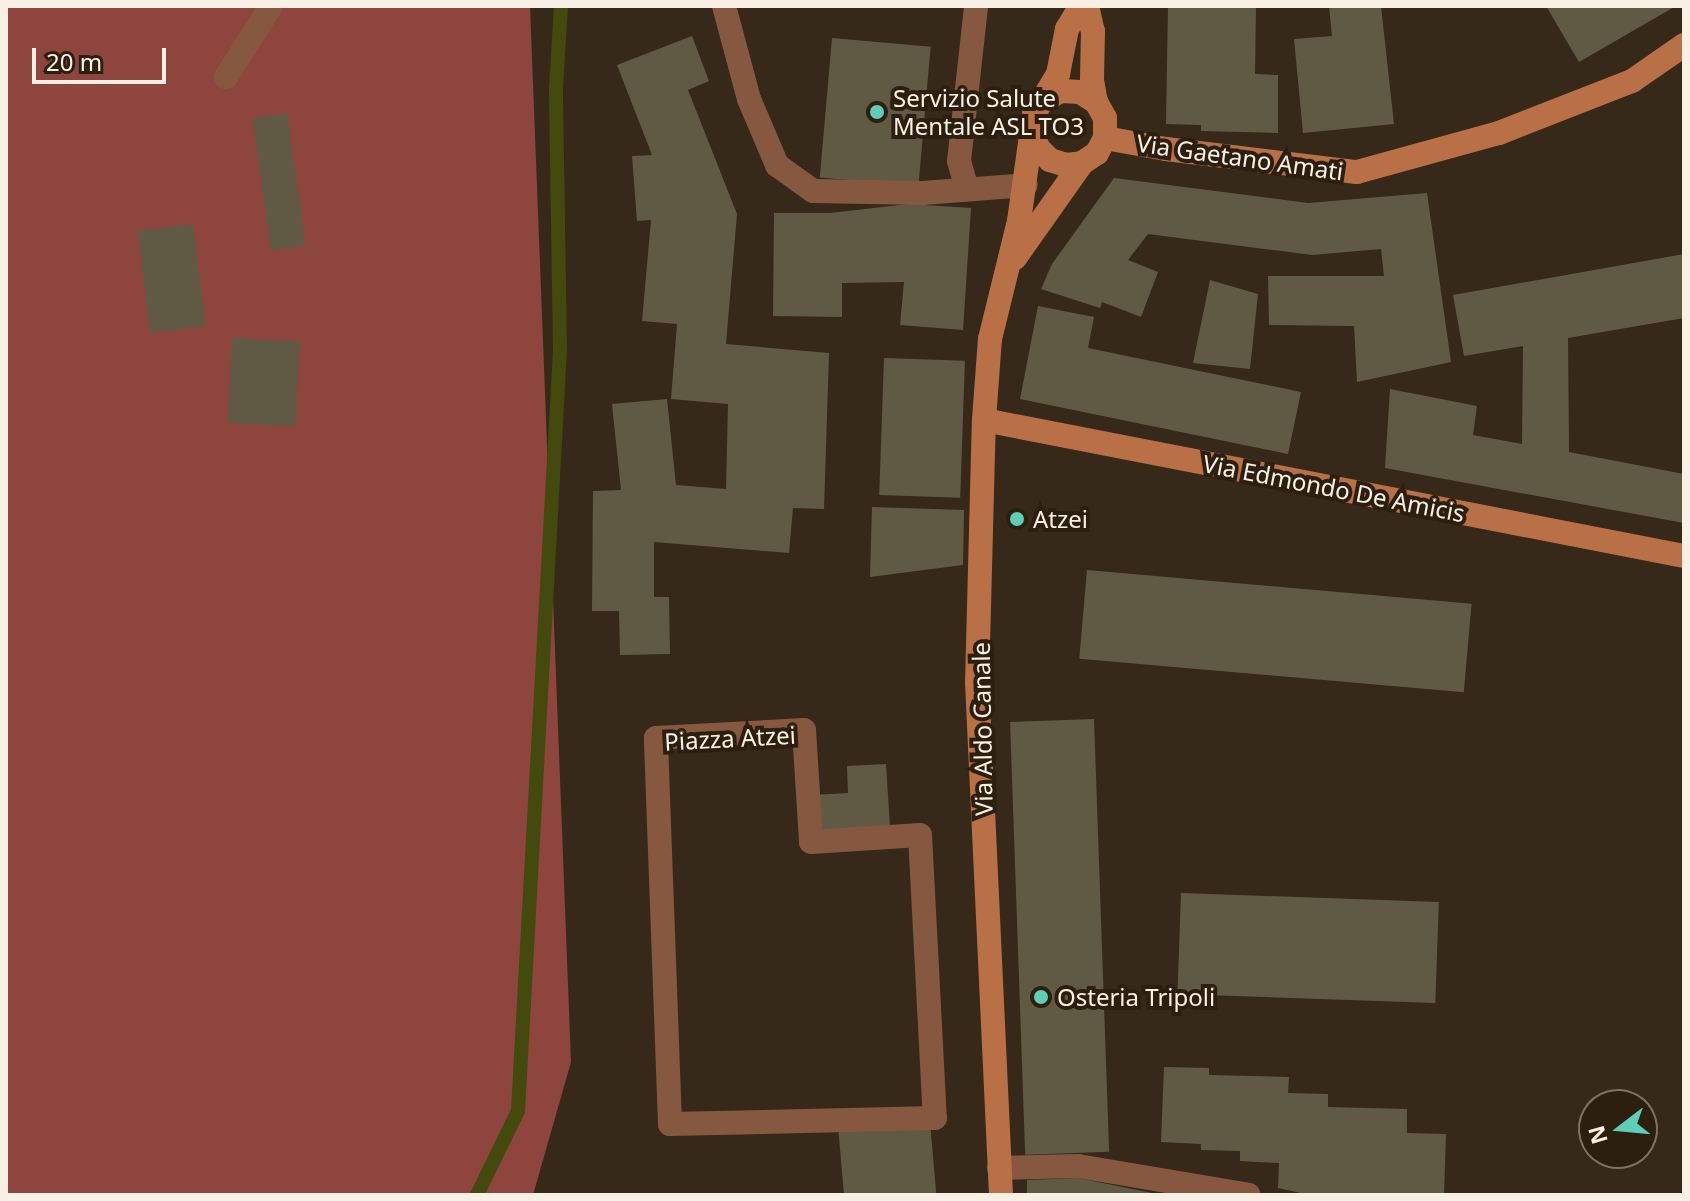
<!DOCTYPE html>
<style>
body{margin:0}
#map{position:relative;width:1690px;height:1201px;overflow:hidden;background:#362919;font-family:"Noto Sans",sans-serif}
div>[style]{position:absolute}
.forest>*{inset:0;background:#8d453e}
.stream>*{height:14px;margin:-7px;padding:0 7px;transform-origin:7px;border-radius:7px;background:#44490d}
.building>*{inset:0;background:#605a45;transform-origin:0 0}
.lane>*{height:24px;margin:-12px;padding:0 12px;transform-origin:12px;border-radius:12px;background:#86583f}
.street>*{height:24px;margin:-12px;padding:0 12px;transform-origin:12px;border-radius:12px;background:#86583f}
.secondary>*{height:24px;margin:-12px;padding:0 12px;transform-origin:12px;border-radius:12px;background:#b97047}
.dots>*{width:22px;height:22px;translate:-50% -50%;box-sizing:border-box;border:4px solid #2c1f0f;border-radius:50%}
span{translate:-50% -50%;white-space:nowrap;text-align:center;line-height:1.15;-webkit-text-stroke:8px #2c1f0f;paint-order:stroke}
.poi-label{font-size:24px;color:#f8efe5}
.left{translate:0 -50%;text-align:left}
.street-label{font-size:24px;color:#f8efe5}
.frame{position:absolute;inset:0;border:8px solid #f8efe5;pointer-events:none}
.north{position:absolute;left:1578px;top:1089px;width:80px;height:80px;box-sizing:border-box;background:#2c1f0f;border:2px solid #7e7265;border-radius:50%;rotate:254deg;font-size:22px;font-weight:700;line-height:32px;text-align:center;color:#f8efe5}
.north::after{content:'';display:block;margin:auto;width:28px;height:36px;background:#5eceb8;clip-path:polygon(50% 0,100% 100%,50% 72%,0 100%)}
.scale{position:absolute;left:32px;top:48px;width:134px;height:36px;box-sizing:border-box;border:4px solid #f8efe5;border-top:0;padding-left:10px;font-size:24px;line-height:28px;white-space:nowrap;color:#f8efe5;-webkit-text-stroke:6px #2c1f0f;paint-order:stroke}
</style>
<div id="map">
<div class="forest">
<i style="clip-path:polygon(6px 6px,530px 6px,571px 1062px,533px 1195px,6px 1195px)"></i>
</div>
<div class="stream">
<i style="left:477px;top:1195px;width:93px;rotate:-64deg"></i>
<i style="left:518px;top:1111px;width:762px;rotate:-86.84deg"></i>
<i style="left:560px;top:350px;width:262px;rotate:-90.9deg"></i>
<i style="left:556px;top:88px;width:82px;rotate:-86.5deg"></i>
</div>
<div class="building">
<i style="clip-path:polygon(1168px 6px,1256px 6px,1255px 74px,1278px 75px,1278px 133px,1201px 131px,1201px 125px,1166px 124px)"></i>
<i style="clip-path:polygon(1329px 6px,1381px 6px,1394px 124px,1303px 133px,1294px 39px,1332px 36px)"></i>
<i style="clip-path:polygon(1546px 6px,1676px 6px,1579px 62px)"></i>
<i style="clip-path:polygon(692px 36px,709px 81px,688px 90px,737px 214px,726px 344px,829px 353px,824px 509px,793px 508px,789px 553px,654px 542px,654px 597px,669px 597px,670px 654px,620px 655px,619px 611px,592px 611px,593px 491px,621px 490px,612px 404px,667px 399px,676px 485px,726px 489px,728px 404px,671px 399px,677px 324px,642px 321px,651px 220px,637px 221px,632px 156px,652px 155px,617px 65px)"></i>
<i style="left:832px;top:38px;width:99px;height:140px;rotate:5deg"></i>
<i style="left:287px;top:113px;width:134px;height:35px;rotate:82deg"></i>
<i style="clip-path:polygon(1114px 178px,1308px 203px,1427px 193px,1451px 362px,1357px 382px,1354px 326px,1269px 325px,1268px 276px,1384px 276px,1381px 249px,1312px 255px,1148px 234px,1128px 260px,1158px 272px,1141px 317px,1102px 302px,1100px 308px,1041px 289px,1052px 264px)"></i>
<i style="clip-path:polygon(909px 204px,971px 208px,963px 330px,900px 325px,904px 282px,842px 283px,842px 317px,773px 316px,774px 213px,830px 213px)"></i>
<i style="left:193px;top:224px;width:103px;height:56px;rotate:83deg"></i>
<i style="clip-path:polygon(1684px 254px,1684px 318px,1568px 338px,1569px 452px,1684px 474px,1684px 523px,1385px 468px,1390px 389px,1477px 406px,1473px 435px,1522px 444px,1523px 346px,1464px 356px,1453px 295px)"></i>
<i style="clip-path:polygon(1210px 280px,1258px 294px,1250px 369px,1193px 363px)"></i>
<i style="clip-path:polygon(1038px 306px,1094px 317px,1088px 348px,1301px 392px,1288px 454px,1020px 399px)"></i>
<i style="left:232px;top:338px;width:68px;height:85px;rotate:3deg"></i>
<i style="left:884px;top:358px;width:81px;height:137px;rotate:2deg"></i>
<i style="clip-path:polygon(872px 507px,964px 510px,963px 565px,870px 577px)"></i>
<i style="left:1087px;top:570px;width:386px;height:89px;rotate:5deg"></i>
<i style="left:1094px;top:719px;width:433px;height:84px;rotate:88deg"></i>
<i style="clip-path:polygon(886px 764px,890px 827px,815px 839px,812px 795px,848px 793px,847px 766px)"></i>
<i style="left:1181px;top:893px;width:258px;height:101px;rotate:2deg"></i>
<i style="clip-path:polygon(1164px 1067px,1209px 1068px,1209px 1075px,1289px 1077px,1288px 1093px,1328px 1094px,1328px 1107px,1407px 1109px,1407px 1133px,1446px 1134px,1444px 1195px,1310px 1195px,1278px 1188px,1279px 1163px,1240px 1161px,1240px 1151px,1201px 1150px,1201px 1144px,1161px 1142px)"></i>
<i style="left:930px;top:1122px;width:73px;height:92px;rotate:85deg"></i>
<i style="clip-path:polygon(1078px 1178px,1157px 1194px,1157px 1195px,1027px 1195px,1027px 1180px)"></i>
</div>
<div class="lane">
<i style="left:967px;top:189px;width:29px;rotate:-106deg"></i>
<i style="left:959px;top:161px;width:156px;rotate:-83.7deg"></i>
</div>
<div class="street">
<i style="left:724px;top:6px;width:96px;rotate:75deg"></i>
<i style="left:749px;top:99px;width:72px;rotate:67deg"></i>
<i style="left:777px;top:165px;width:44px;rotate:35.8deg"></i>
<i style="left:813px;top:191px;width:110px;rotate:1deg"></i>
<i style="left:923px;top:193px;width:103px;rotate:-4.4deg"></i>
<i style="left:226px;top:77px;width:84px;rotate:-57.6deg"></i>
<i style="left:804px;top:730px;width:112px;rotate:86.4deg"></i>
<i style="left:811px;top:842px;width:109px;rotate:-3.7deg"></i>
<i style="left:920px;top:835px;width:283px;rotate:87deg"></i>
<i style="left:935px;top:1118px;width:265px;rotate:178.7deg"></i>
<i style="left:670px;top:1124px;width:386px;rotate:-92.1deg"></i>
<i style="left:656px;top:738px;width:148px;rotate:-3.1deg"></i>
<i style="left:999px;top:1168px;width:79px;rotate:-1.5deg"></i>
<i style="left:1078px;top:1166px;width:173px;rotate:9.6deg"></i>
</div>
<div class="secondary">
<i style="left:1087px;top:6px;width:26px;rotate:77deg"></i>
<i style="left:1093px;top:31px;width:49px;rotate:91.2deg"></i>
<i style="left:1092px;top:80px;width:22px;rotate:80deg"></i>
<i style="left:1032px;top:132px;width:17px;rotate:69deg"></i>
<i style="left:1038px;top:148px;width:17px;rotate:45deg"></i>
<i style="left:1050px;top:160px;width:17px;rotate:17deg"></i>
<i style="left:1066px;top:165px;width:16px;rotate:-7deg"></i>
<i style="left:1082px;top:163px;width:18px;rotate:-34deg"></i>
<i style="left:1097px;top:153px;width:17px;rotate:-62deg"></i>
<i style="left:1105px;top:138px;width:20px;rotate:-90deg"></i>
<i style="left:1105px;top:118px;width:18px;rotate:-119deg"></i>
<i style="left:1096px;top:102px;width:19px;rotate:-148deg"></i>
<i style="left:1080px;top:92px;width:19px;rotate:-177deg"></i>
<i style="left:1061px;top:91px;width:19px;rotate:152deg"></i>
<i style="left:1105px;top:138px;width:62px;rotate:10.2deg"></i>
<i style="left:1166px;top:149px;width:192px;rotate:6.9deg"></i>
<i style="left:1357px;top:172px;width:147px;rotate:-15.4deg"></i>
<i style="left:1499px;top:133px;width:143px;rotate:-21.4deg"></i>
<i style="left:1632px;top:81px;width:63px;rotate:-34.7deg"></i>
<i style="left:1015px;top:258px;width:116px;rotate:-54.8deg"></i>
<i style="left:984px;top:420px;width:713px;rotate:10.99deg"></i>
<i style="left:1001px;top:1195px;width:513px;rotate:-92.68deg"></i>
<i style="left:977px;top:683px;width:263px;rotate:-88.5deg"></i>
<i style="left:984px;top:420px;width:81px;rotate:-85.8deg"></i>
<i style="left:990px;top:339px;width:122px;rotate:-76.2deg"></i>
<i style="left:1019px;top:221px;width:108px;rotate:-82deg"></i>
<i style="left:1034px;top:114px;width:47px;rotate:-59deg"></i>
<i style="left:1058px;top:74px;width:46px;rotate:-78.7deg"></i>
<i style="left:1067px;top:29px;width:27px;rotate:-59deg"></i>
</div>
<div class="dots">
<i style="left:877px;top:112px;background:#5eceb8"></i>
<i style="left:1017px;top:519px;background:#5eceb8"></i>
<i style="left:1041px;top:997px;background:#5eceb8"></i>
</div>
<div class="poi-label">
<span class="left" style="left:893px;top:112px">Servizio Salute<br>Mentale ASL TO3</span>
<span class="left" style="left:1033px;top:519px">Atzei</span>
<span class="left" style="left:1057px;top:997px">Osteria Tripoli</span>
</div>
<div class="street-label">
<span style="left:1240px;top:157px;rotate:8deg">Via Gaetano Amati</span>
<span style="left:1334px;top:488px;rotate:11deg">Via Edmondo De Amicis</span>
<span style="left:982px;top:729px;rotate:-91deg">Via Aldo Canale</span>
<span style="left:730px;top:738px;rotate:-3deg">Piazza Atzei</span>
</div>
<div class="frame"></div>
<div class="north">N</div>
<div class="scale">20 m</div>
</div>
